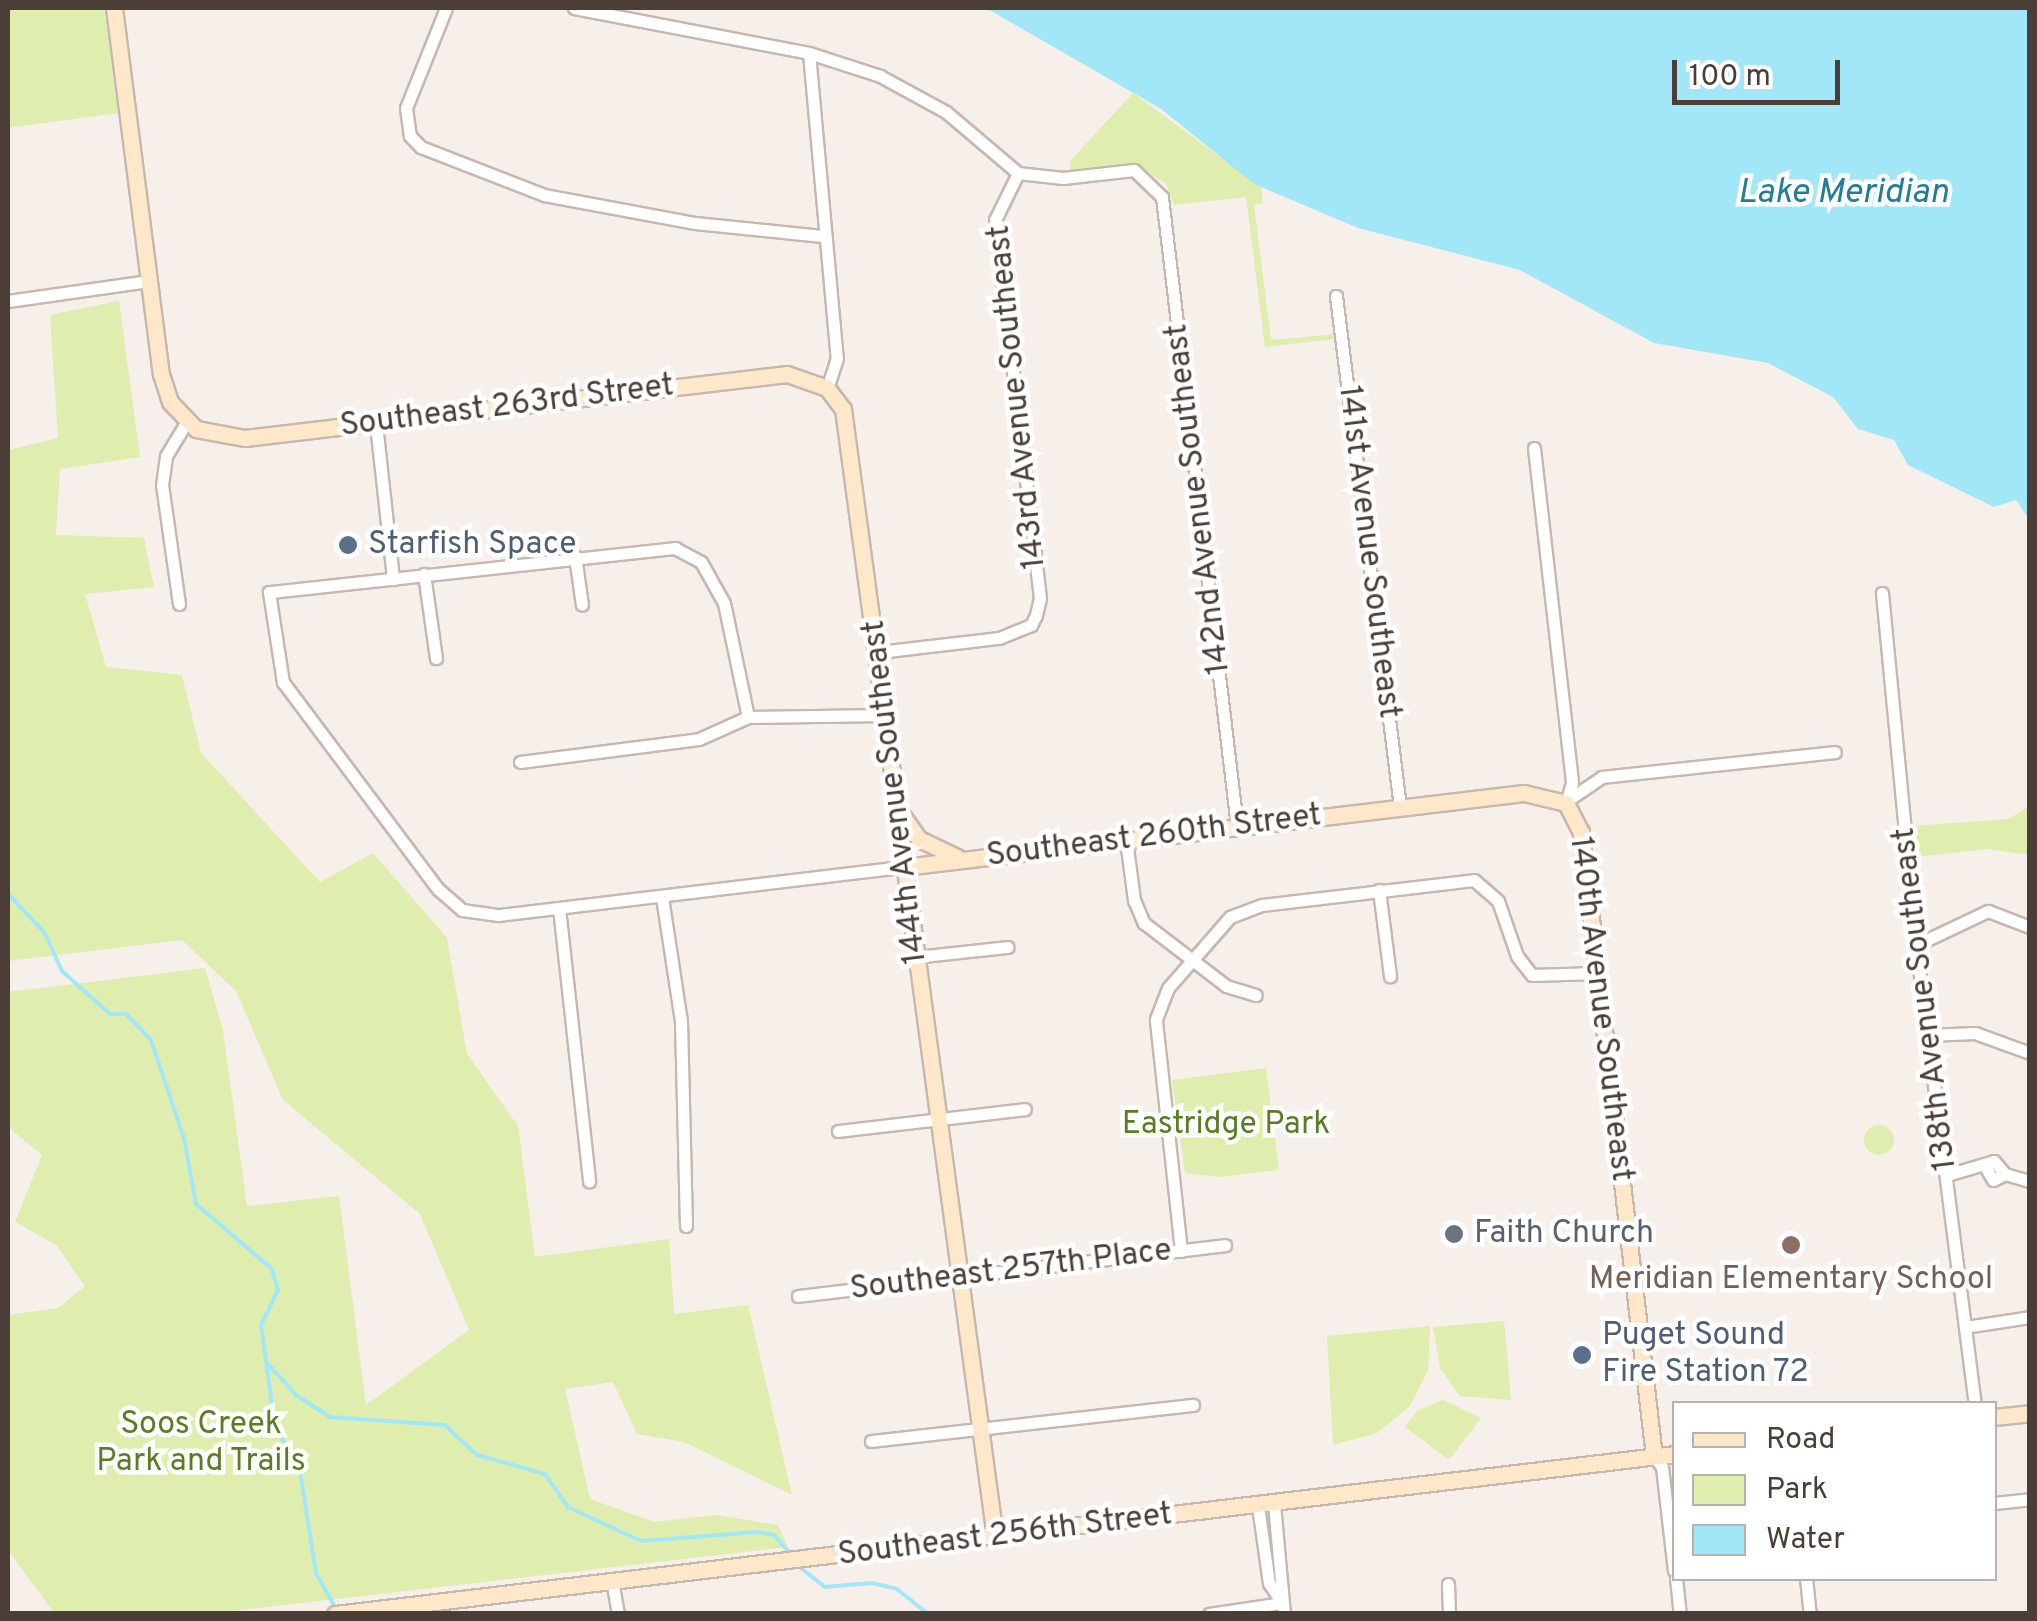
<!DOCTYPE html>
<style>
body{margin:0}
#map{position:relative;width:2037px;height:1621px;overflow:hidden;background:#f6efea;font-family:Overpass,sans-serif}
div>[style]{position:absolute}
.green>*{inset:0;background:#dfedaf}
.round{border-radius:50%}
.water>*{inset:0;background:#a2e7f7}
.stream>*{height:4px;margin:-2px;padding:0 2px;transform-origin:2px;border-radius:2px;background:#a2e7f7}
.roads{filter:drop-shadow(2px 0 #c6b8ae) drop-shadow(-2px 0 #c6b8ae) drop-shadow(0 2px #c6b8ae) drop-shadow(0 -2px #c6b8ae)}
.street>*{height:11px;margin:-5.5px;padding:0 5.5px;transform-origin:5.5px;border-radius:5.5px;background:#fff}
.secondary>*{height:15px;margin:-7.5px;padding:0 7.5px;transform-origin:7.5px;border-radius:7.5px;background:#ffe7ca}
.dots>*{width:28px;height:28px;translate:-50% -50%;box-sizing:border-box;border:5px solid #fff;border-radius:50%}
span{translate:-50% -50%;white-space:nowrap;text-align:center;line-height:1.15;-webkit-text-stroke:9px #fff;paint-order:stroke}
.street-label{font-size:32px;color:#4b3e37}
.service-label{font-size:32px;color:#4e5e75}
.left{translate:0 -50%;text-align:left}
.park-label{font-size:32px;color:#597d23}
.worship-label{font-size:32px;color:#5b616d}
.education-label{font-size:32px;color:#785e54}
.water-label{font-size:35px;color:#207e96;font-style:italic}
.frame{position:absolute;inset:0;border:10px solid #4b3e37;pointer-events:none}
.legend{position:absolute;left:1672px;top:1401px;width:325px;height:180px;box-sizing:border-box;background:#fff;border:2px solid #b7b2af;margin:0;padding:12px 18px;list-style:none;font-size:30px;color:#4b3e37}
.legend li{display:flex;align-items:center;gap:20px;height:50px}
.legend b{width:50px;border:2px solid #b7b2af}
.scale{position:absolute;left:1672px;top:60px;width:168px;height:45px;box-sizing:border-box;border:5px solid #4b3e37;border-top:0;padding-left:12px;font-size:30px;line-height:35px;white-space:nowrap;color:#4b3e37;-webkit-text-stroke:8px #fff;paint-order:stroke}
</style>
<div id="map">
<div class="green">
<i style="clip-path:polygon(8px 8px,104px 8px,118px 113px,8px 128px)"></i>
<i style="clip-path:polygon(1133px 93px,1261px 187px,1263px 203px,1254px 205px,1271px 340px,1335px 334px,1336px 339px,1265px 347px,1246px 197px,1174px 205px,1166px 184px,1141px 167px,1070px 170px,1070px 161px)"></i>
<i style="clip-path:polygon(119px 301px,140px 457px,60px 469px,56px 535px,144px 538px,154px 587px,85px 594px,106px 667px,182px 675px,201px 753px,320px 882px,373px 853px,447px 938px,467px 1054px,518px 1126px,535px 1257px,669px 1239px,674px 1314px,748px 1305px,792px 1495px,684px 1442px,637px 1434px,613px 1382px,565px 1389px,590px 1499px,654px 1522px,716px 1515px,778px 1525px,788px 1547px,207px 1614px,54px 1613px,8px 1550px,8px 1315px,58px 1308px,85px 1286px,56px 1245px,15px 1222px,42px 1155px,8px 1127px,8px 992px,205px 968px,223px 1031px,247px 1206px,339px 1196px,366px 1405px,469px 1330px,420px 1214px,283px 1100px,236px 991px,182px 940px,8px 961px,8px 450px,58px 438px,50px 315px)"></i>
<i style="clip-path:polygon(2029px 806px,2029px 855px,1987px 849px,1916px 857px,1912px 826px,2009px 819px)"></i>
<i style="clip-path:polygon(1266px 1068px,1279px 1170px,1219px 1177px,1185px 1173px,1172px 1080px)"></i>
<i class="round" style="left:1864px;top:1125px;width:30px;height:30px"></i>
<i style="clip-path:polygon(1504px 1321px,1511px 1400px,1460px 1396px,1440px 1368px,1433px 1327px)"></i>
<i style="clip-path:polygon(1430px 1326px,1428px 1370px,1410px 1406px,1377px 1433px,1333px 1445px,1327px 1336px)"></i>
<i style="clip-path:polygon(1443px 1400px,1481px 1418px,1449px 1460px,1405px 1427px,1417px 1411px)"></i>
</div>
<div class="water">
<i style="clip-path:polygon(986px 8px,2029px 8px,2029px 519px,2016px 500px,1994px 507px,1908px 465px,1894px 440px,1858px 429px,1833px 397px,1768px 363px,1654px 343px,1520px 270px,1358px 228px,1254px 184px,1161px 109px)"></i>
</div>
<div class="stream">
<i style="left:8px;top:894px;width:52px;rotate:46.5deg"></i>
<i style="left:44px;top:932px;width:43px;rotate:65.2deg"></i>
<i style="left:62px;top:971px;width:64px;rotate:41.9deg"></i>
<i style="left:110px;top:1014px;width:16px"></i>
<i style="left:126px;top:1014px;width:36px;rotate:46deg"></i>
<i style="left:151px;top:1040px;width:103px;rotate:71.4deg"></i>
<i style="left:184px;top:1138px;width:67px;rotate:79.7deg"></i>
<i style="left:196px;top:1204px;width:100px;rotate:40.5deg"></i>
<i style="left:272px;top:1269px;width:22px;rotate:74deg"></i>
<i style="left:278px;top:1290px;width:39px;rotate:116deg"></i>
<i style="left:261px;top:1325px;width:102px;rotate:82.1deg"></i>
<i style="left:275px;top:1426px;width:51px;rotate:60.9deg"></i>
<i style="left:300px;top:1471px;width:103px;rotate:81.1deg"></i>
<i style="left:316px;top:1573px;width:41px;rotate:60.9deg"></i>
<i style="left:268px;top:1364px;width:42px;rotate:47.9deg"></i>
<i style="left:296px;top:1395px;width:40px;rotate:32.9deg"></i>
<i style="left:330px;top:1417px;width:115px;rotate:4deg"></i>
<i style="left:445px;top:1425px;width:44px;rotate:43.2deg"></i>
<i style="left:477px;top:1455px;width:71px;rotate:15.6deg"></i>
<i style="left:545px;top:1474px;width:40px;rotate:55.1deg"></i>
<i style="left:568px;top:1507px;width:81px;rotate:25deg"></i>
<i style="left:641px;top:1541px;width:117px;rotate:-4.4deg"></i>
<i style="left:758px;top:1532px;width:16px;rotate:11deg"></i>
<i style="left:774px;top:1535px;width:21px;rotate:49deg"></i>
<i style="left:802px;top:1569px;width:29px;rotate:38deg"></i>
<i style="left:825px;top:1587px;width:47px;rotate:-4.9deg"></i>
<i style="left:872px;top:1583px;width:26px;rotate:13deg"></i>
<i style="left:897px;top:1589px;width:40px;rotate:39deg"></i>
</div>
<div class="roads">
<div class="street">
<i style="left:446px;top:8px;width:108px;rotate:111.8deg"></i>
<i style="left:406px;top:108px;width:28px;rotate:82deg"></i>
<i style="left:410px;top:136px;width:16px;rotate:45deg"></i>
<i style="left:421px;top:147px;width:132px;rotate:21.3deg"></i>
<i style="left:544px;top:195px;width:154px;rotate:10.5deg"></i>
<i style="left:695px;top:223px;width:128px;rotate:5.8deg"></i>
<i style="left:574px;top:8px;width:239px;rotate:10.8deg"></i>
<i style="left:809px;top:53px;width:75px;rotate:17.9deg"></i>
<i style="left:880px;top:76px;width:75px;rotate:28.6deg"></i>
<i style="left:946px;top:112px;width:94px;rotate:40.3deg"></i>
<i style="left:809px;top:53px;width:306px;rotate:84.8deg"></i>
<i style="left:837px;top:358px;width:32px;rotate:108deg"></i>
<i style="left:1018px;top:173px;width:45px;rotate:6.3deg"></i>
<i style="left:1063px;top:178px;width:71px;rotate:-6.4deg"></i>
<i style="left:1134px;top:170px;width:39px;rotate:44deg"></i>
<i style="left:1162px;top:197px;width:633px;rotate:83.2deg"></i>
<i style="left:1336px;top:296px;width:515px;rotate:82.86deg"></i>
<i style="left:8px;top:301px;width:142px;rotate:-8.1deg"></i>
<i style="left:376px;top:424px;width:156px;rotate:83.7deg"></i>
<i style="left:1534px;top:448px;width:337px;rotate:83.5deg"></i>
<i style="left:1572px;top:783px;width:21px;rotate:107deg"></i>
<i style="left:575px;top:556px;width:49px;rotate:81.9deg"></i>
<i style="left:424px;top:574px;width:85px;rotate:81.9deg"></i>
<i style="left:1882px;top:593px;width:354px;rotate:84.5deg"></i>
<i style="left:1916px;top:945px;width:463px;rotate:82.7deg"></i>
<i style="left:179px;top:604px;width:120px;rotate:-98.1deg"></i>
<i style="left:162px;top:485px;width:29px;rotate:-82deg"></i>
<i style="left:166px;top:456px;width:39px;rotate:-59deg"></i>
<i style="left:879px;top:652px;width:121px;rotate:-6.7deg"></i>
<i style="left:999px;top:638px;width:35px;rotate:-22deg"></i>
<i style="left:1031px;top:625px;width:11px;rotate:-63deg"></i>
<i style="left:1036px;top:615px;width:17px;rotate:-77deg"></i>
<i style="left:1040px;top:598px;width:381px;rotate:-96.8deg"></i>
<i style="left:995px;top:220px;width:52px;rotate:-63.9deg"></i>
<i style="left:748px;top:717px;width:116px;rotate:-101.9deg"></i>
<i style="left:724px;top:603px;width:47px;rotate:-119.3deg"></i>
<i style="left:701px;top:562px;width:30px;rotate:-152deg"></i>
<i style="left:675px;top:548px;width:408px;rotate:173.8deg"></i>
<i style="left:269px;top:592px;width:91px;rotate:81.2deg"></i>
<i style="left:283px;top:682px;width:259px;rotate:53.2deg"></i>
<i style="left:438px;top:889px;width:32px;rotate:41deg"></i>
<i style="left:462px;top:910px;width:37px;rotate:8deg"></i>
<i style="left:499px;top:915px;width:408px;rotate:-6.8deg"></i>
<i style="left:520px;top:762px;width:180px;rotate:-7.3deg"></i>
<i style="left:699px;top:739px;width:54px;rotate:-24.2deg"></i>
<i style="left:748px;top:717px;width:136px;rotate:-0.8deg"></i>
<i style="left:1568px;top:800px;width:41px;rotate:-34.1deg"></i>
<i style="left:1602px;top:777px;width:234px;rotate:-6.1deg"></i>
<i style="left:1126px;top:840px;width:61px;rotate:82.4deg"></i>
<i style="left:1134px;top:900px;width:25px;rotate:67deg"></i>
<i style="left:1144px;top:923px;width:103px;rotate:37.5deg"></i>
<i style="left:1226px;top:986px;width:31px;rotate:17deg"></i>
<i style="left:1379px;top:890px;width:87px;rotate:82.7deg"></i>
<i style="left:662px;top:897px;width:125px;rotate:81.3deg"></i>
<i style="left:681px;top:1021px;width:205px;rotate:88.6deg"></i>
<i style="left:559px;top:908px;width:275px;rotate:83.7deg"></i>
<i style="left:1916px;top:945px;width:80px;rotate:-25.3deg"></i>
<i style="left:1988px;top:911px;width:45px;rotate:20.9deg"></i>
<i style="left:915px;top:957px;width:93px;rotate:-6.2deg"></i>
<i style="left:1928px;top:1035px;width:47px;rotate:-2.4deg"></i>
<i style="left:1975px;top:1033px;width:59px;rotate:20deg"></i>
<i style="left:838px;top:1131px;width:188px;rotate:-6.7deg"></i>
<i style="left:2005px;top:1174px;width:26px;rotate:16deg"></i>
<i style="left:1947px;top:1175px;width:49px;rotate:-16.6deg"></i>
<i style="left:1994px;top:1161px;width:17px;rotate:50deg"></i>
<i style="left:2005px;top:1174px;width:13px;rotate:153deg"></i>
<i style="left:1993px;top:1180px;width:14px;rotate:-120deg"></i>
<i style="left:1181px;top:1251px;width:233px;rotate:-96.2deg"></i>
<i style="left:1156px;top:1019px;width:33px;rotate:-69deg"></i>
<i style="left:1168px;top:988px;width:94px;rotate:-48.9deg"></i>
<i style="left:1230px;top:917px;width:34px;rotate:-21deg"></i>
<i style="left:1262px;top:905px;width:213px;rotate:-6.7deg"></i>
<i style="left:1474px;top:880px;width:32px;rotate:41deg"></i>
<i style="left:1498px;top:901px;width:58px;rotate:70.9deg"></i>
<i style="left:1517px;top:956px;width:24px;rotate:52deg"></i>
<i style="left:1532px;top:975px;width:65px;rotate:-1.8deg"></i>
<i style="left:798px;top:1296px;width:430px;rotate:-6.8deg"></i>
<i style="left:1965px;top:1327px;width:66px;rotate:-8.7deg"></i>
<i style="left:871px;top:1441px;width:324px;rotate:-6.4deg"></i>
<i style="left:1654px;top:1456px;width:14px;rotate:54deg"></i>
<i style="left:1662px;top:1467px;width:104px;rotate:83.4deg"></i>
<i style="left:1994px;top:1503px;width:36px;rotate:-6deg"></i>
<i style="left:1274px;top:1504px;width:110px;rotate:84.8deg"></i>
<i style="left:1258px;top:1506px;width:78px;rotate:81.9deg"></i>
<i style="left:1269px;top:1583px;width:24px;rotate:57deg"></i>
<i style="left:1676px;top:1578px;width:36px;rotate:84deg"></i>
<i style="left:1806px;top:1578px;width:36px;rotate:84deg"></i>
<i style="left:612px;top:1580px;width:35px;rotate:80deg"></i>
<i style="left:1448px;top:1584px;width:30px;rotate:88deg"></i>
<i style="left:1209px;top:1614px;width:74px;rotate:-8.6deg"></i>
</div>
<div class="secondary">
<i style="left:114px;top:8px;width:369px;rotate:82.7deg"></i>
<i style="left:161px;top:374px;width:29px;rotate:72deg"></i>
<i style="left:170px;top:402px;width:37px;rotate:46deg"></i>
<i style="left:196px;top:429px;width:50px;rotate:10.4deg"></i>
<i style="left:245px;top:438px;width:546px;rotate:-6.73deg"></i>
<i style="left:787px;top:374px;width:42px;rotate:19.3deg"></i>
<i style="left:827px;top:388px;width:26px;rotate:53deg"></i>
<i style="left:843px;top:409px;width:1138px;rotate:82.33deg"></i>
<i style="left:900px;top:812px;width:33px;rotate:55deg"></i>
<i style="left:919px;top:839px;width:42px;rotate:25.3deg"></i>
<i style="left:904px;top:867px;width:624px;rotate:-6.81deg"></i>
<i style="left:1524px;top:793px;width:43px;rotate:13.4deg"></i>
<i style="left:1566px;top:803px;width:33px;rotate:63deg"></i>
<i style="left:1581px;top:832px;width:628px;rotate:83.33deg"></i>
<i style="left:1994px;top:1417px;width:36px;rotate:-6deg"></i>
<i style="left:335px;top:1614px;width:1349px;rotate:-6.81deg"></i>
</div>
</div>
<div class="dots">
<i style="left:348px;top:545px;background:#5c6f8a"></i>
<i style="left:1454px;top:1234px;background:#6b7280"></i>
<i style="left:1791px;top:1245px;background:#8d6e63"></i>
<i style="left:1582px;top:1355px;background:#5c6f8a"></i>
</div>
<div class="street-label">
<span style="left:1018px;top:397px;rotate:-96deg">143rd Avenue Southeast</span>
<span style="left:507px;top:407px;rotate:-7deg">Southeast 263rd Street</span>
<span style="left:1199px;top:499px;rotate:-97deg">142nd Avenue Southeast</span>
<span style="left:1368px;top:552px;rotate:83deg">141st Avenue Southeast</span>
<span style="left:896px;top:792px;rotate:-97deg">144th Avenue Southeast</span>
<span style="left:1154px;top:837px;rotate:-7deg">Southeast 260th Street</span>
<span style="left:1926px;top:999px;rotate:-97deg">138th Avenue Southeast</span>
<span style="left:1600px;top:1009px;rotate:83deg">140th Avenue Southeast</span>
<span style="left:1011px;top:1271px;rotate:-7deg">Southeast 257th Place</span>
<span style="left:1005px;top:1536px;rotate:-7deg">Southeast 256th Street</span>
</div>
<div class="service-label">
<span class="left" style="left:368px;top:545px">Starfish Space</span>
<span class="left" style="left:1602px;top:1355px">Puget Sound<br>Fire Station 72</span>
</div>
<div class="park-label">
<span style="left:1226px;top:1125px">Eastridge Park</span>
<span style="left:201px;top:1444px">Soos Creek<br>Park and Trails</span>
</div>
<div class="worship-label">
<span class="left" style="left:1474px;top:1234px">Faith Church</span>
</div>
<div class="education-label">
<span style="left:1791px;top:1280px">Meridian Elementary School</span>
</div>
<div class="water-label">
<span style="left:1843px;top:193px">Lake Meridian</span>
</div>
<div class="frame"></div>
<ul class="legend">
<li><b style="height:12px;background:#ffe7ca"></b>Road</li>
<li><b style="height:28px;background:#dfedaf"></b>Park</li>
<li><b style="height:28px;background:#a2e7f7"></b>Water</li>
</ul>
<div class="scale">100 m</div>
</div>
